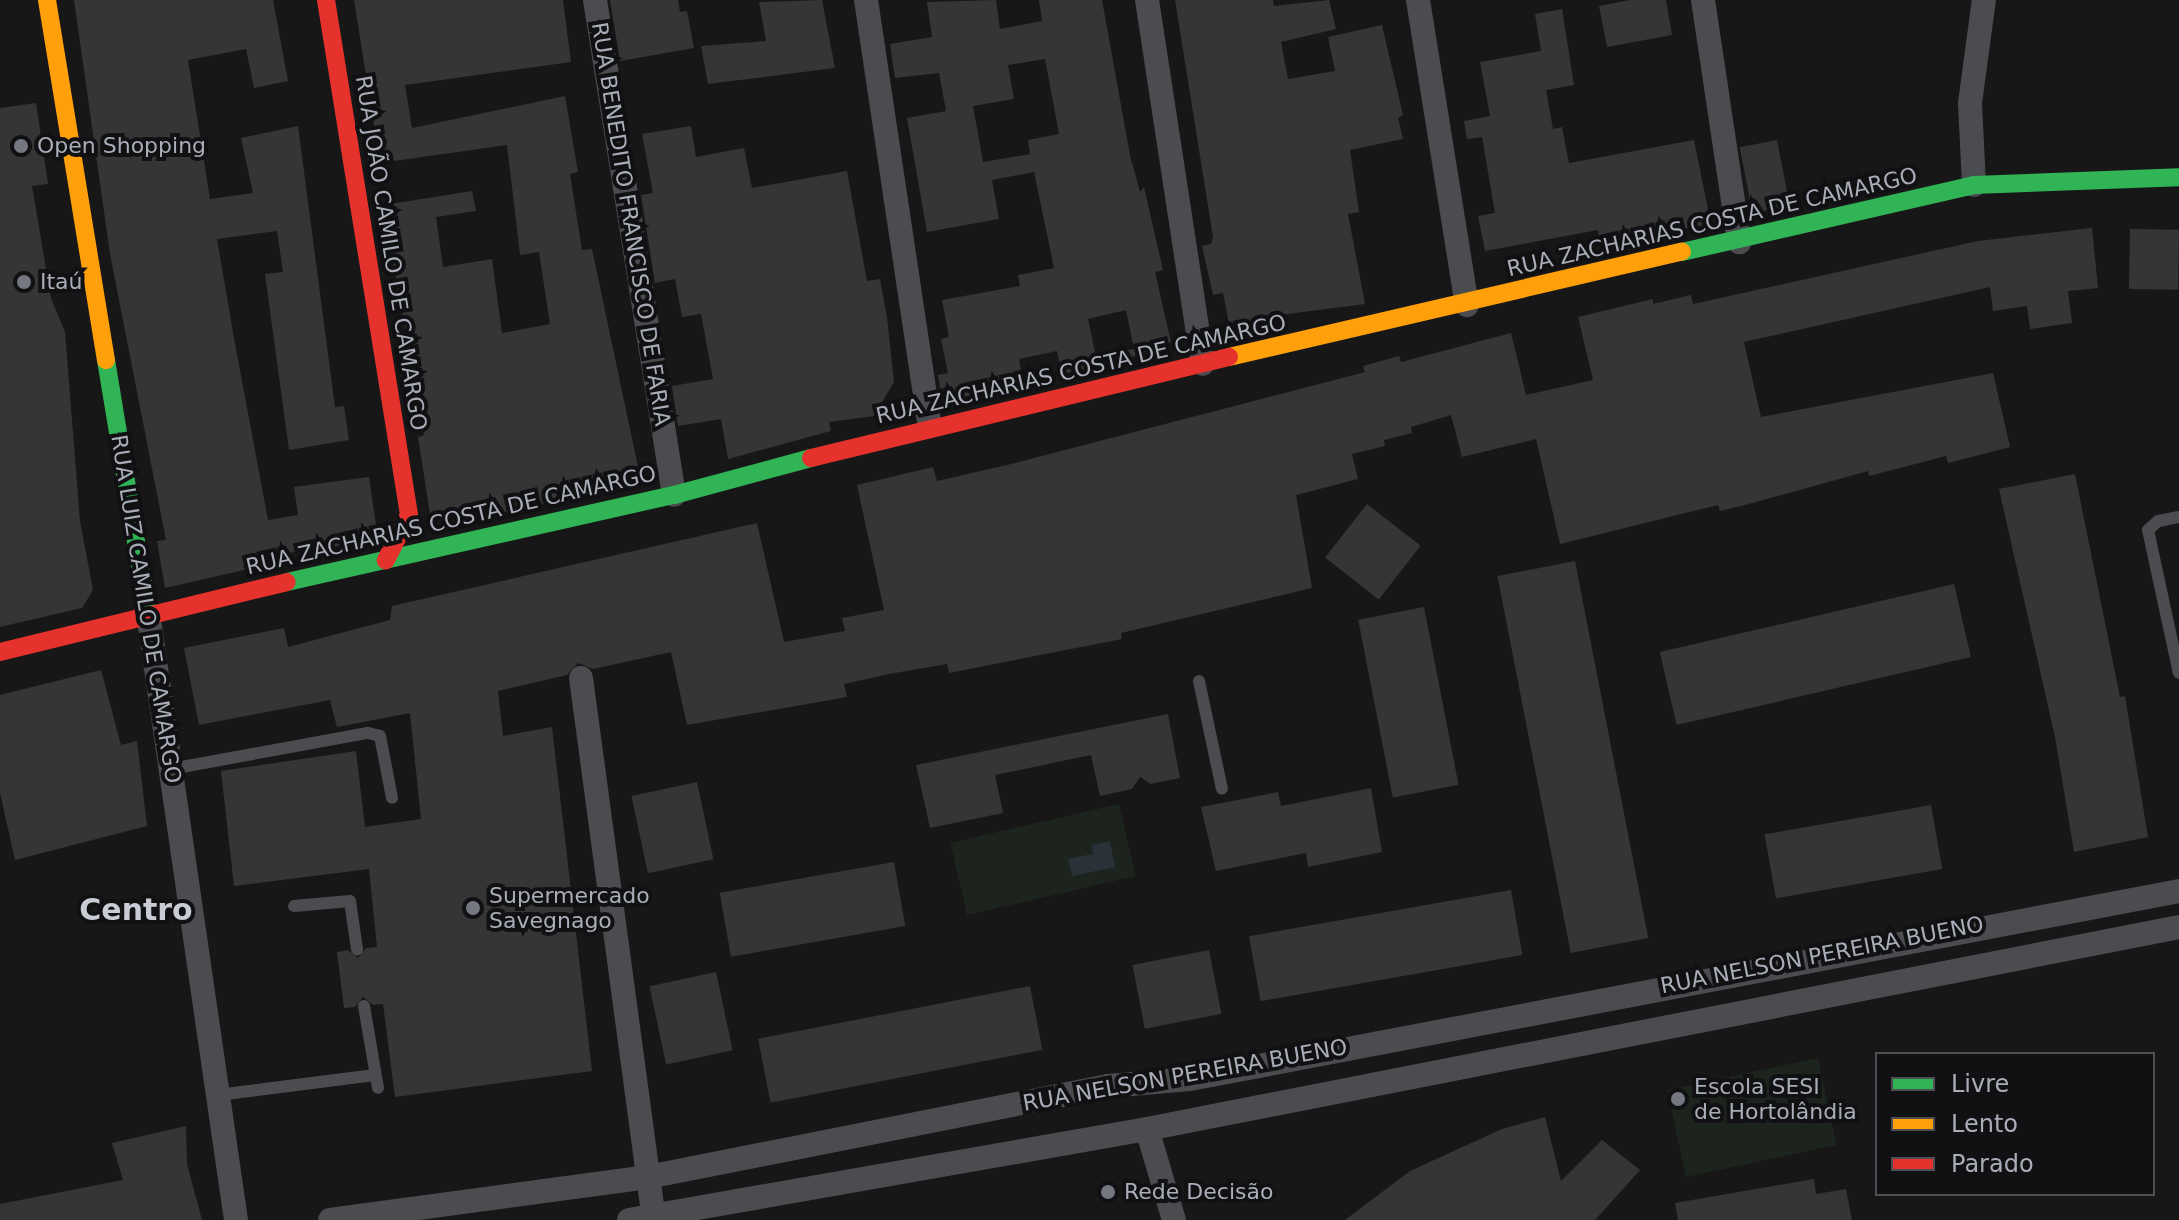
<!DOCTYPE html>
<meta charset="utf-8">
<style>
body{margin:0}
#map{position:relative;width:2179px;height:1220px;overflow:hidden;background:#171717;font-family:"DejaVu Sans",sans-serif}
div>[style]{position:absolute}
.green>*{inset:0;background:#1d241e;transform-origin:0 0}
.water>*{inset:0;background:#2a3239}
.building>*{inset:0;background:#353536;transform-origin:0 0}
.lane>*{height:12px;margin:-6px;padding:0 6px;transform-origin:6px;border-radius:6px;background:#4b4c50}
.street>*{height:24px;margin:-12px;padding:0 12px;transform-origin:12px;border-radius:12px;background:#4b4c50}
.fast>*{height:18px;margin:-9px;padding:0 9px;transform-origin:9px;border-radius:9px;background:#30b455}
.slow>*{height:18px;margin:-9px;padding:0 9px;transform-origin:9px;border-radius:9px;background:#ff9f0a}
.jam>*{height:18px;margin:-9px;padding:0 9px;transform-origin:9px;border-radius:9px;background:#e5322d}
.dots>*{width:22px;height:22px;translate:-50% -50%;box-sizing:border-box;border:4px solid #111113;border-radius:50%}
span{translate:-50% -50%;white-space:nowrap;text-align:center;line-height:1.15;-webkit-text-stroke:8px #111113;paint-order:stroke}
.poi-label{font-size:22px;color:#a8adb8}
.left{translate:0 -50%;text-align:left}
.street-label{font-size:22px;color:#a8adb8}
.district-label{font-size:30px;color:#c9ccd4;font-weight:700}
.legend{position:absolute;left:1875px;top:1052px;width:280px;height:144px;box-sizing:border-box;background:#111113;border:2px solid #4d4f55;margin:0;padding:10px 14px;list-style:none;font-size:24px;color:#a8adb8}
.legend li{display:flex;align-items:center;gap:16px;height:40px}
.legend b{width:40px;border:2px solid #4d4f55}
</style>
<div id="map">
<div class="green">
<i style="left:1119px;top:804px;width:74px;height:173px;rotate:77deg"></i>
<i style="left:1818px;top:1058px;width:89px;height:154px;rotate:78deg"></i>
</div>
<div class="water">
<i style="clip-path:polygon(1110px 841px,1115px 867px,1072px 876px,1068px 859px,1093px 854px,1092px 845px)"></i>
</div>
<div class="building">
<i style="clip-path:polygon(74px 0,273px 0,288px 81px,254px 88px,246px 49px,188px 60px,210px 199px,253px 193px,241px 138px,298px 126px,335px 407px,344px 406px,349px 440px,289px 450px,265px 274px,283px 272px,277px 231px,217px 239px,234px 338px,268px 520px,298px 515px,294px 487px,369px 477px,377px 532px,372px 541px,274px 555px,275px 563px,165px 588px,157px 541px,166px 540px,110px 254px)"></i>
<i style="clip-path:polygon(354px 0,563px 0,571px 62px,405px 85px,412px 128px,565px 96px,578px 172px,570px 174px,582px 250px,592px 249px,638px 467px,622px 470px,625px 485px,459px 522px,456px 509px,430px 514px,418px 437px,424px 435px,390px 245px,396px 244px,390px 204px,472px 191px,476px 211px,436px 217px,443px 267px,492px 259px,502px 333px,550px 324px,539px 252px,520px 255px,507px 145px,380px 163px)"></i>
<i style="clip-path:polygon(610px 0,678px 0,680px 12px,687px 11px,694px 48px,620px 61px)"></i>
<i style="clip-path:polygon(822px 0,835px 68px,708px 84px,701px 46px,766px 41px,759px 2px)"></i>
<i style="clip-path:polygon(evenodd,996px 0,1000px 29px,1042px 21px,1039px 0,1102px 0,1130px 155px,1140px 192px,1144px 187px,1163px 270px,1155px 272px,1171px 342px,1129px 358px,1128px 350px,1134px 349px,1126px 310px,1088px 319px,1098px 366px,1062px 374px,1057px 351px,1019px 359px,1023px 383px,942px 402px,938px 375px,948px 373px,941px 339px,949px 337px,942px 300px,1020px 286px,1018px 275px,1054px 268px,1034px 172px,992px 180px,999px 219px,927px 232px,907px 118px,946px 111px,939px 73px,895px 78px,890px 44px,932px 37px,927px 2px,996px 0,1045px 59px,1059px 134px,1028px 140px,1030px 154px,983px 162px,973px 106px,1014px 99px,1008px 65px,1045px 59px)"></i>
<i style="clip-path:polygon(1175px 0,1273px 0,1274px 6px,1329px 0,1336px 29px,1281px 42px,1288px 79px,1335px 71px,1328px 37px,1382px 25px,1403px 115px,1398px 118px,1403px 139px,1350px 150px,1359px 212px,1348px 214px,1365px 304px,1265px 317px,1267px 327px,1240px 333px,1238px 322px,1229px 324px,1223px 293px,1213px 295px,1202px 246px,1211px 244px,1213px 237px)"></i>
<i style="clip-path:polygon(1630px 0,1666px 0,1672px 35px,1607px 47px,1599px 6px)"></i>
<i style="clip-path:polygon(1562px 9px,1574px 85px,1546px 90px,1553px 129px,1562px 127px,1569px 163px,1694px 140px,1711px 224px,1600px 244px,1598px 230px,1485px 251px,1478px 216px,1495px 213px,1482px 137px,1467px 139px,1464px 121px,1490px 116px,1480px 62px,1541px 51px,1535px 14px)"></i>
<i style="clip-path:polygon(36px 103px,48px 184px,32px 186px,51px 298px,65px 332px,80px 521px,93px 590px,82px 608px,0 627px,0 108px)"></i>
<i style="clip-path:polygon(691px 126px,696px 157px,744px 148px,752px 188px,847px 171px,867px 281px,880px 279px,887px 317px,894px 382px,874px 416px,829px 422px,831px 431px,728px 459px,721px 419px,678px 426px,672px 386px,713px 379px,701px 314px,682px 317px,675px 279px,655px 283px,641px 195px,653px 193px,642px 134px)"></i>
<i style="left:1777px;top:140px;width:67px;height:38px;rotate:79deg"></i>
<i style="clip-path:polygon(2092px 228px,2098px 288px,2068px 291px,2072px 323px,2030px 329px,2027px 306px,1993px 311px,1990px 287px,1744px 342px,1761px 417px,1993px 373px,2010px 447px,1948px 463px,1946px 456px,1869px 476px,1868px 471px,1745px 505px,1720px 511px,1718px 505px,1560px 544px,1536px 439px,1462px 457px,1451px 415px,1411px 427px,1412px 433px,1384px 440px,1385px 446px,1352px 454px,1358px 479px,1296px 495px,1312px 588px,1121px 633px,1122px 639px,949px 673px,947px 664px,889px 674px,844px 684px,847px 697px,687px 725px,671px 652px,593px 669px,578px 663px,567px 675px,498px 691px,503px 736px,552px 727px,592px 1071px,395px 1097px,383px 1004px,373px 1005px,363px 997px,355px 1007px,344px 1008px,337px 952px,348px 950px,358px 958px,366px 948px,377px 947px,369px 869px,234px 886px,221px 771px,356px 751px,365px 827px,421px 819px,410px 713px,337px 727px,330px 700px,199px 725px,184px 648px,284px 628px,288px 647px,390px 620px,392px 606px,757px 523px,784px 642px,845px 631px,842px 618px,884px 610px,857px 485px,933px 467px,937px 481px,1007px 465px,1365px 372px,1363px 366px,1399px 356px,1401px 362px,1511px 333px,1526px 395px,1593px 380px,1578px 317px,1653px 299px,1653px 304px,1691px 295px,1693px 304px,1978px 241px)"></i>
<i style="left:2130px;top:229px;width:49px;height:60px;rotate:1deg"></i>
<i style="clip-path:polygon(2075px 474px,2120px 697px,2125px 696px,2148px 837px,2074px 852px,2055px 737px,1999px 489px)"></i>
<i style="left:1367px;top:504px;width:68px;height:68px;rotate:38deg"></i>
<i style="left:1575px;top:561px;width:384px;height:79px;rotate:79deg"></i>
<i style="left:1954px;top:584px;width:75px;height:302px;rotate:77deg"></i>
<i style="left:1424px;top:607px;width:181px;height:67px;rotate:79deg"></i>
<i style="clip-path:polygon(101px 670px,121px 745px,137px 741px,147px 826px,15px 860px,0 793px,0 695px)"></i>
<i style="clip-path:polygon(1168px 714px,1180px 778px,1151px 784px,1140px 777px,1132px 789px,1100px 796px,1091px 755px,995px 775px,1003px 813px,930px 828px,916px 765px)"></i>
<i style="left:697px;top:782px;width:79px;height:67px;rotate:78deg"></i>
<i style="clip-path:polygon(1371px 788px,1382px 852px,1308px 867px,1306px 853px,1216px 871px,1201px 807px,1278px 792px,1281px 806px)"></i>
<i style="left:1931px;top:805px;width:65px;height:169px;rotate:80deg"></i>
<i style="left:894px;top:862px;width:65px;height:177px;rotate:80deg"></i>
<i style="left:1511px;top:890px;width:66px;height:266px;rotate:80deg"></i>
<i style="left:1209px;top:950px;width:65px;height:78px;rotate:79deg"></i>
<i style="left:716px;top:972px;width:80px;height:68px;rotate:78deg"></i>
<i style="left:1030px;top:986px;width:65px;height:277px;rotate:79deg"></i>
<i style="clip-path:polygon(1545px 1117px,1561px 1181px,1602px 1140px,1640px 1170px,1595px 1220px,1345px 1220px,1410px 1171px,1502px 1129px)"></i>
<i style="clip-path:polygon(186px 1126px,187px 1164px,202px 1220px,0 1220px,0 1204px,123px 1180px,112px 1143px)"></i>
<i style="clip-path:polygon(1814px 1179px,1816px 1194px,1846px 1189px,1852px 1220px,1678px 1220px,1675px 1203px)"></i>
</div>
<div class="lane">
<i style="left:2179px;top:517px;width:21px;rotate:169deg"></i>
<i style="left:2158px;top:521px;width:13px;rotate:138deg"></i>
<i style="left:2148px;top:530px;width:146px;rotate:77.8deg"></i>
<i style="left:1199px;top:681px;width:110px;rotate:78deg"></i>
<i style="left:171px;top:769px;width:200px;rotate:-10.4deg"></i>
<i style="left:368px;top:733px;width:12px;rotate:14deg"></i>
<i style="left:380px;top:736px;width:63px;rotate:79deg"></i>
<i style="left:294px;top:906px;width:56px;rotate:-5.1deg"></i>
<i style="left:350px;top:901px;width:49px;rotate:81.7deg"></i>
<i style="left:364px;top:1006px;width:83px;rotate:80.3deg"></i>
<i style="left:218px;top:1095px;width:158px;rotate:-7.3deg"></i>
</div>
<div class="street">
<i style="left:595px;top:0;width:501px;rotate:80.93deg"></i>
<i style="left:866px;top:0;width:431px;rotate:81.5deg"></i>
<i style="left:1147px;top:0;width:368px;rotate:81.3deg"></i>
<i style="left:1418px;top:0;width:309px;rotate:80.9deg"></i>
<i style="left:1703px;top:0;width:245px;rotate:81.5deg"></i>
<i style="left:1974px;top:185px;width:82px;rotate:-92.8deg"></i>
<i style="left:1970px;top:103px;width:104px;rotate:-82.3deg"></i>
<i style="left:148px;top:613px;width:613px;rotate:81.75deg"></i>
<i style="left:581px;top:678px;width:547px;rotate:82.33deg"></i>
<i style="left:1147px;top:1129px;width:95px;rotate:73.5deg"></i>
<i style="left:330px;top:1220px;width:321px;rotate:-7.7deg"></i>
<i style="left:648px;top:1177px;width:469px;rotate:-11.2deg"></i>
<i style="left:1108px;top:1086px;width:82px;rotate:-4.9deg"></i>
<i style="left:1190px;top:1079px;width:1007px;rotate:-10.76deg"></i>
<i style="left:629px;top:1220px;width:526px;rotate:-9.96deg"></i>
<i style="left:1147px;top:1129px;width:1052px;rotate:-11.07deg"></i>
</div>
<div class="fast">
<i style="left:1682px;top:252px;width:300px;rotate:-12.9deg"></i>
<i style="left:1974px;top:185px;width:205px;rotate:-2.2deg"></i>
<i style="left:106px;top:360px;width:256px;rotate:80.6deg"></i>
<i style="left:287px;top:582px;width:397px;rotate:-12.7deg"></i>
<i style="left:674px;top:495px;width:142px;rotate:-15.1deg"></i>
</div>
<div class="slow">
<i style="left:47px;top:0;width:365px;rotate:80.7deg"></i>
<i style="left:1229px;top:357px;width:465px;rotate:-13.1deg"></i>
</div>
<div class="jam">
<i style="left:326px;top:0;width:522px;rotate:80.84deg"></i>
<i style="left:409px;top:515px;width:51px;rotate:117.1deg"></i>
<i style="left:811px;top:458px;width:430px;rotate:-13.6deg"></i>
<i style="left:0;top:652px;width:295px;rotate:-13.7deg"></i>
</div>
<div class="dots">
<i style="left:21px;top:146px;background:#757880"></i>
<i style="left:24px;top:282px;background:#757880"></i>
<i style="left:473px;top:908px;background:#757880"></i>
<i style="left:1678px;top:1099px;background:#757880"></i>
<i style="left:1108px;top:1192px;background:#757880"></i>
</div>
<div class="poi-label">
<span class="left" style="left:37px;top:146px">Open Shopping</span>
<span class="left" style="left:40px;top:282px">Itaú</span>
<span class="left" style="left:489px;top:908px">Supermercado<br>Savegnago</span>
<span class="left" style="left:1694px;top:1099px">Escola SESI<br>de Hortolândia</span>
<span class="left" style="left:1124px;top:1192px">Rede Decisão</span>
</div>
<div class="street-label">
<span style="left:1712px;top:222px;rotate:-13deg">RUA ZACHARIAS COSTA DE CAMARGO</span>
<span style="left:631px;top:224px;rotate:81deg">RUA BENEDITO FRANCISCO DE FARIA</span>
<span style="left:391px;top:253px;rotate:81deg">RUA JOÃO CAMILO DE CAMARGO</span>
<span style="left:1081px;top:369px;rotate:-13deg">RUA ZACHARIAS COSTA DE CAMARGO</span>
<span style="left:451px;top:520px;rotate:-13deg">RUA ZACHARIAS COSTA DE CAMARGO</span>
<span style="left:146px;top:609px;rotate:81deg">RUA LUIZ CAMILO DE CAMARGO</span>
<span style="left:1822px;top:955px;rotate:-11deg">RUA NELSON PEREIRA BUENO</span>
<span style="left:1185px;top:1075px;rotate:-10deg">RUA NELSON PEREIRA BUENO</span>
</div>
<div class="district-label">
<span style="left:136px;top:910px">Centro</span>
</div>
<ul class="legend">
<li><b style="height:10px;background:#30b455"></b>Livre</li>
<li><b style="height:10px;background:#ff9f0a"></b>Lento</li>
<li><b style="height:10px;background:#e5322d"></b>Parado</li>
</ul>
</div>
